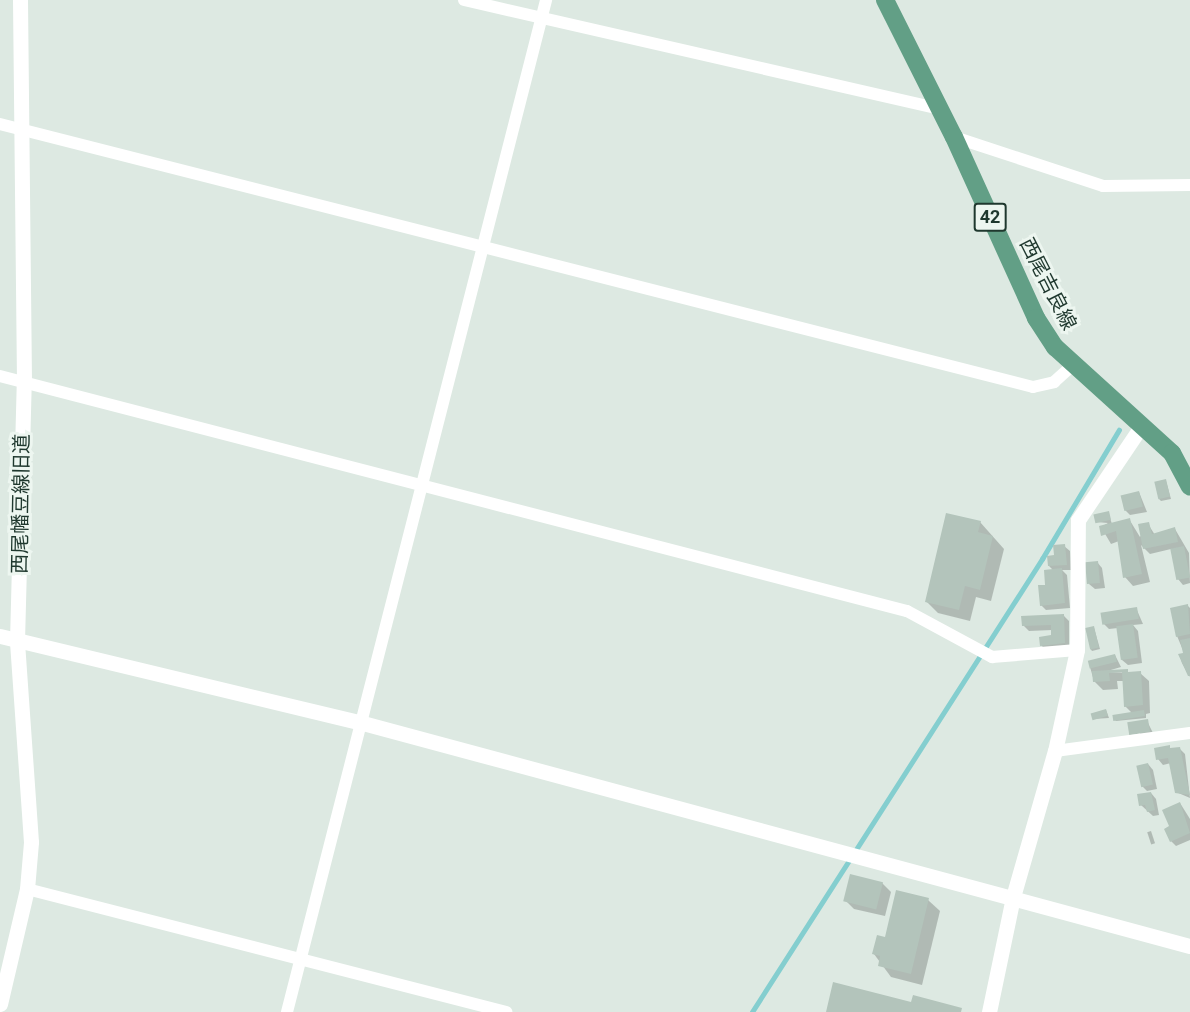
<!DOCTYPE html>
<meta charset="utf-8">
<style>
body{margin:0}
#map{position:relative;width:1190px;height:1012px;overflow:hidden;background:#dde9e2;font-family:Roboto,"Noto Sans JP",sans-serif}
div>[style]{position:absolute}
.shadow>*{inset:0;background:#0003;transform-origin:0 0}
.stream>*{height:4.5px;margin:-2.25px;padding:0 2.25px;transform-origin:2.25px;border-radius:2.25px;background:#84cecf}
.building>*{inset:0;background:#b3c4bb;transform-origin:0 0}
.minor>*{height:12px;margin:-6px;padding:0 6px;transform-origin:6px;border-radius:6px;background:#fff}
.tertiary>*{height:15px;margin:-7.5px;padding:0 7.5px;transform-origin:7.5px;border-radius:7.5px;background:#fff}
.primary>*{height:18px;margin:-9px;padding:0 9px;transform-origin:9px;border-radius:9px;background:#629f86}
span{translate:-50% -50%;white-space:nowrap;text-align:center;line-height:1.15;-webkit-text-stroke:6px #edf6f0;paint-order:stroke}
.shield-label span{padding:2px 4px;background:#edf6f0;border:2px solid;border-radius:4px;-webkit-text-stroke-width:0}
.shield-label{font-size:18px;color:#1f382e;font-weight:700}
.street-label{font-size:20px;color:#1f382e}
</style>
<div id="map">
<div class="shadow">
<i style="clip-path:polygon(1166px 481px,1171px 499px,1161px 501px,1159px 499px)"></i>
<i style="clip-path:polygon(1139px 492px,1147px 512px,1130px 515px,1125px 510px)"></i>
<i style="clip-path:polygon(1108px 512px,1112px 524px,1129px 519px,1140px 537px,1148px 524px,1155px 535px,1175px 529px,1189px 553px,1190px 583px,1183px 585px,1178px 579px,1171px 549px,1150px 554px,1141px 545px,1150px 582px,1133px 586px,1125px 577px,1119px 541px,1111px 544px,1101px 527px,1108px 523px,1096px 522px)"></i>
<i style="clip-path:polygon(980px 522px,1004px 549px,991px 601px,976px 597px,970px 621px,938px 613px,926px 601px)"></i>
<i style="clip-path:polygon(1064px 546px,1070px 551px,1071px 570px,1062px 570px,1067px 575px,1070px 608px,1046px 610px,1041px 605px,1054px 571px,1049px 566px)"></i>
<i style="clip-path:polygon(1097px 562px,1102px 568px,1105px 588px,1095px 589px,1089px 584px)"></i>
<i style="clip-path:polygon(1188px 606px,1190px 608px,1190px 677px,1182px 663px,1180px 656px,1185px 655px,1177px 636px)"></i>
<i style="clip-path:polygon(1136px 608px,1143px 624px,1133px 625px,1138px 631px,1142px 663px,1128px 665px,1122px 660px,1118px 628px,1109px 629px,1103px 623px)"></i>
<i style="clip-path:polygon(1064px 616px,1069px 621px,1069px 648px,1047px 651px,1041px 645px,1052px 637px,1052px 630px,1029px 631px,1023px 625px)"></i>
<i style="clip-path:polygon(1094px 628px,1100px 649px,1092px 651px,1090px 648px)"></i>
<i style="clip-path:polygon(1115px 655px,1121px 667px,1104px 672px,1140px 673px,1149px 681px,1150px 713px,1146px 714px,1146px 718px,1116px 721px,1114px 719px,1132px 713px,1125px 706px,1124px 681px,1117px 681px,1118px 689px,1103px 690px,1094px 681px,1090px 667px)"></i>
<i style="clip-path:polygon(1106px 710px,1109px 718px,1093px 719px)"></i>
<i style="clip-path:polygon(1147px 721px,1155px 737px,1136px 741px)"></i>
<i style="clip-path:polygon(1179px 748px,1185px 754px,1190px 798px,1176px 792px,1171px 763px,1163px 765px,1158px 759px)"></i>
<i style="clip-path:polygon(1148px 764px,1153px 770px,1157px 789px,1147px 791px,1141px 785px)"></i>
<i style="clip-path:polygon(1151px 793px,1156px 799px,1159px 815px,1153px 816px,1141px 805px)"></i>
<i style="clip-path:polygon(1180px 803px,1190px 819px,1190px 840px,1176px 846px,1171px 841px,1171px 827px)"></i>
<i style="left:1151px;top:831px;width:13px;height:4px;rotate:72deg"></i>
<i style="clip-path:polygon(882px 883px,891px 892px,885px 916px,854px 909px,845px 900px)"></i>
<i style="clip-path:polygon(928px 900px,940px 911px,922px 985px,891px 977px,874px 954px)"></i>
</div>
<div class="stream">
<i style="left:752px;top:1012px;width:538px;rotate:-57.37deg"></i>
<i style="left:1042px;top:559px;width:150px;rotate:-59.2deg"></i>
</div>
<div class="building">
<i style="left:1166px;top:479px;width:18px;height:12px;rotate:77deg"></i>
<i style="left:1139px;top:491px;width:16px;height:19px;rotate:76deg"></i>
<i style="left:1109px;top:511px;width:9px;height:16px;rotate:77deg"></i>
<i style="clip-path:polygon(946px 513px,981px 521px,978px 532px,993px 536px,980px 590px,965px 586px,959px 610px,925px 602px)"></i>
<i style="clip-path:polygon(1130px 518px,1142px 574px,1123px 578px,1116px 531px,1101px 536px,1099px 526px)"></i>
<i style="clip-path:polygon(1149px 522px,1152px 534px,1175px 527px,1178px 542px,1143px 549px,1138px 524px)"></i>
<i style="clip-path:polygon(1065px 544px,1067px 565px,1048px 566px,1047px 556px,1054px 555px,1053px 545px)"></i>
<i style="left:1184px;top:546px;width:32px;height:14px;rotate:79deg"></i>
<i style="left:1098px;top:561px;width:22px;height:13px;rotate:85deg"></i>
<i style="clip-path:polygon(1062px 568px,1065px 603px,1040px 606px,1038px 585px,1045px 585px,1044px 570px)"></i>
<i style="clip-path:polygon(1188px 604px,1190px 634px,1176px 637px,1170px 608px)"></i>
<i style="left:1137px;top:607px;width:12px;height:37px;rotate:81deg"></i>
<i style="clip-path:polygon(1064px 614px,1065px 643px,1040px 646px,1039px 637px,1051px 635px,1051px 625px,1022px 626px,1021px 616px)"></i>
<i style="left:1133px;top:624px;width:34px;height:17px;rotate:82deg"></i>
<i style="left:1094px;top:626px;width:22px;height:9px;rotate:77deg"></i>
<i style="clip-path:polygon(1190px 638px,1190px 676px,1188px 676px,1178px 654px,1183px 653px,1180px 640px)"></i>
<i style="left:1115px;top:654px;width:8px;height:28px;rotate:76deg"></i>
<i style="clip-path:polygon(1128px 669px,1128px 672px,1141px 671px,1143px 705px,1124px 707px,1122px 672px,1109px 673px,1110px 681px,1093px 682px,1092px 671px)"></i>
<i style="left:1106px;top:709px;width:7px;height:16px;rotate:74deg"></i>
<i style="left:1144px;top:710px;width:6px;height:32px;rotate:81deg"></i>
<i style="left:1148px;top:719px;width:13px;height:21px;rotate:81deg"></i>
<i style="clip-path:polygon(1170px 745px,1170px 748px,1180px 747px,1190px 795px,1175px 793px,1168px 758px,1156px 760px,1154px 748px)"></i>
<i style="left:1148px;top:763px;width:22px;height:12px;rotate:77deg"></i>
<i style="clip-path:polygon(1151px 792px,1155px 810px,1147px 812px,1145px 805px,1139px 806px,1137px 794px)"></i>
<i style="clip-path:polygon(1180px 802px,1190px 833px,1170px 842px,1164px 829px,1169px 826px,1162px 810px)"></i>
<i style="left:850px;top:874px;width:34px;height:28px;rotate:14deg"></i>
<i style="clip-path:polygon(896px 890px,929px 898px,911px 974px,878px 966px,880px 956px,872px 954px,877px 935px,885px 937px)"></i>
<i style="clip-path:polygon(833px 982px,911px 1002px,913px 995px,962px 1008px,961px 1012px,826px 1012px)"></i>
</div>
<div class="minor">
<i style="left:464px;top:0;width:487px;rotate:12.9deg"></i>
<i style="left:0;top:124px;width:1066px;rotate:14.28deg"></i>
<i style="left:1033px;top:387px;width:22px;rotate:-13deg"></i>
<i style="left:1054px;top:382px;width:25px;rotate:-42deg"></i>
<i style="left:954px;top:137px;width:157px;rotate:18.2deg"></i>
<i style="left:1103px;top:186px;width:87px;rotate:-0.7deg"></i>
<i style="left:0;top:376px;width:937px;rotate:14.53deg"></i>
<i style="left:907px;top:611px;width:97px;rotate:28.4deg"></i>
<i style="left:992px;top:657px;width:85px;rotate:-4.7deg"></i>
<i style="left:1055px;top:751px;width:136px;rotate:-7.6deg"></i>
<i style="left:27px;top:889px;width:495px;rotate:14.4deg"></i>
<i style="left:287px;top:1012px;width:1045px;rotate:-75.64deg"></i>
</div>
<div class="tertiary">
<i style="left:0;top:636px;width:369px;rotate:13.5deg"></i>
<i style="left:359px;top:722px;width:861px;rotate:15.09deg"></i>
<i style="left:0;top:1004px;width:118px;rotate:-76.8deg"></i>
<i style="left:27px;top:889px;width:47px;rotate:-85.1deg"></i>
<i style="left:31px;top:842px;width:201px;rotate:-94deg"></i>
<i style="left:17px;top:641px;width:259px;rotate:-88.5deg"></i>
<i style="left:24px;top:382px;width:382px;rotate:-90.6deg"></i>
<i style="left:989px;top:1012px;width:117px;rotate:-78.2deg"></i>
<i style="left:1013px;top:897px;width:152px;rotate:-74deg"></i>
<i style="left:1055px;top:751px;width:103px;rotate:-77.7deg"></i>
<i style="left:1077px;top:650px;width:130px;rotate:-89.6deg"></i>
<i style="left:1078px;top:520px;width:115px;rotate:-56deg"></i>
</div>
<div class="primary">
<i style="left:885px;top:0;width:153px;rotate:63.3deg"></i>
<i style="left:954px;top:137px;width:199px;rotate:65.6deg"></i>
<i style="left:1036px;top:318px;width:35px;rotate:57deg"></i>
<i style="left:1055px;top:347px;width:158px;rotate:42.2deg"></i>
<i style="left:1172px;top:453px;width:38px;rotate:62deg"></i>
</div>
<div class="shield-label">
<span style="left:990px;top:217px">42</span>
</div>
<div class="street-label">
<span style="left:1048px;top:284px;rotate:63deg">西尾吉良線</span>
<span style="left:21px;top:504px;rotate:-89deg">西尾幡豆線旧道</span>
</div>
</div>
